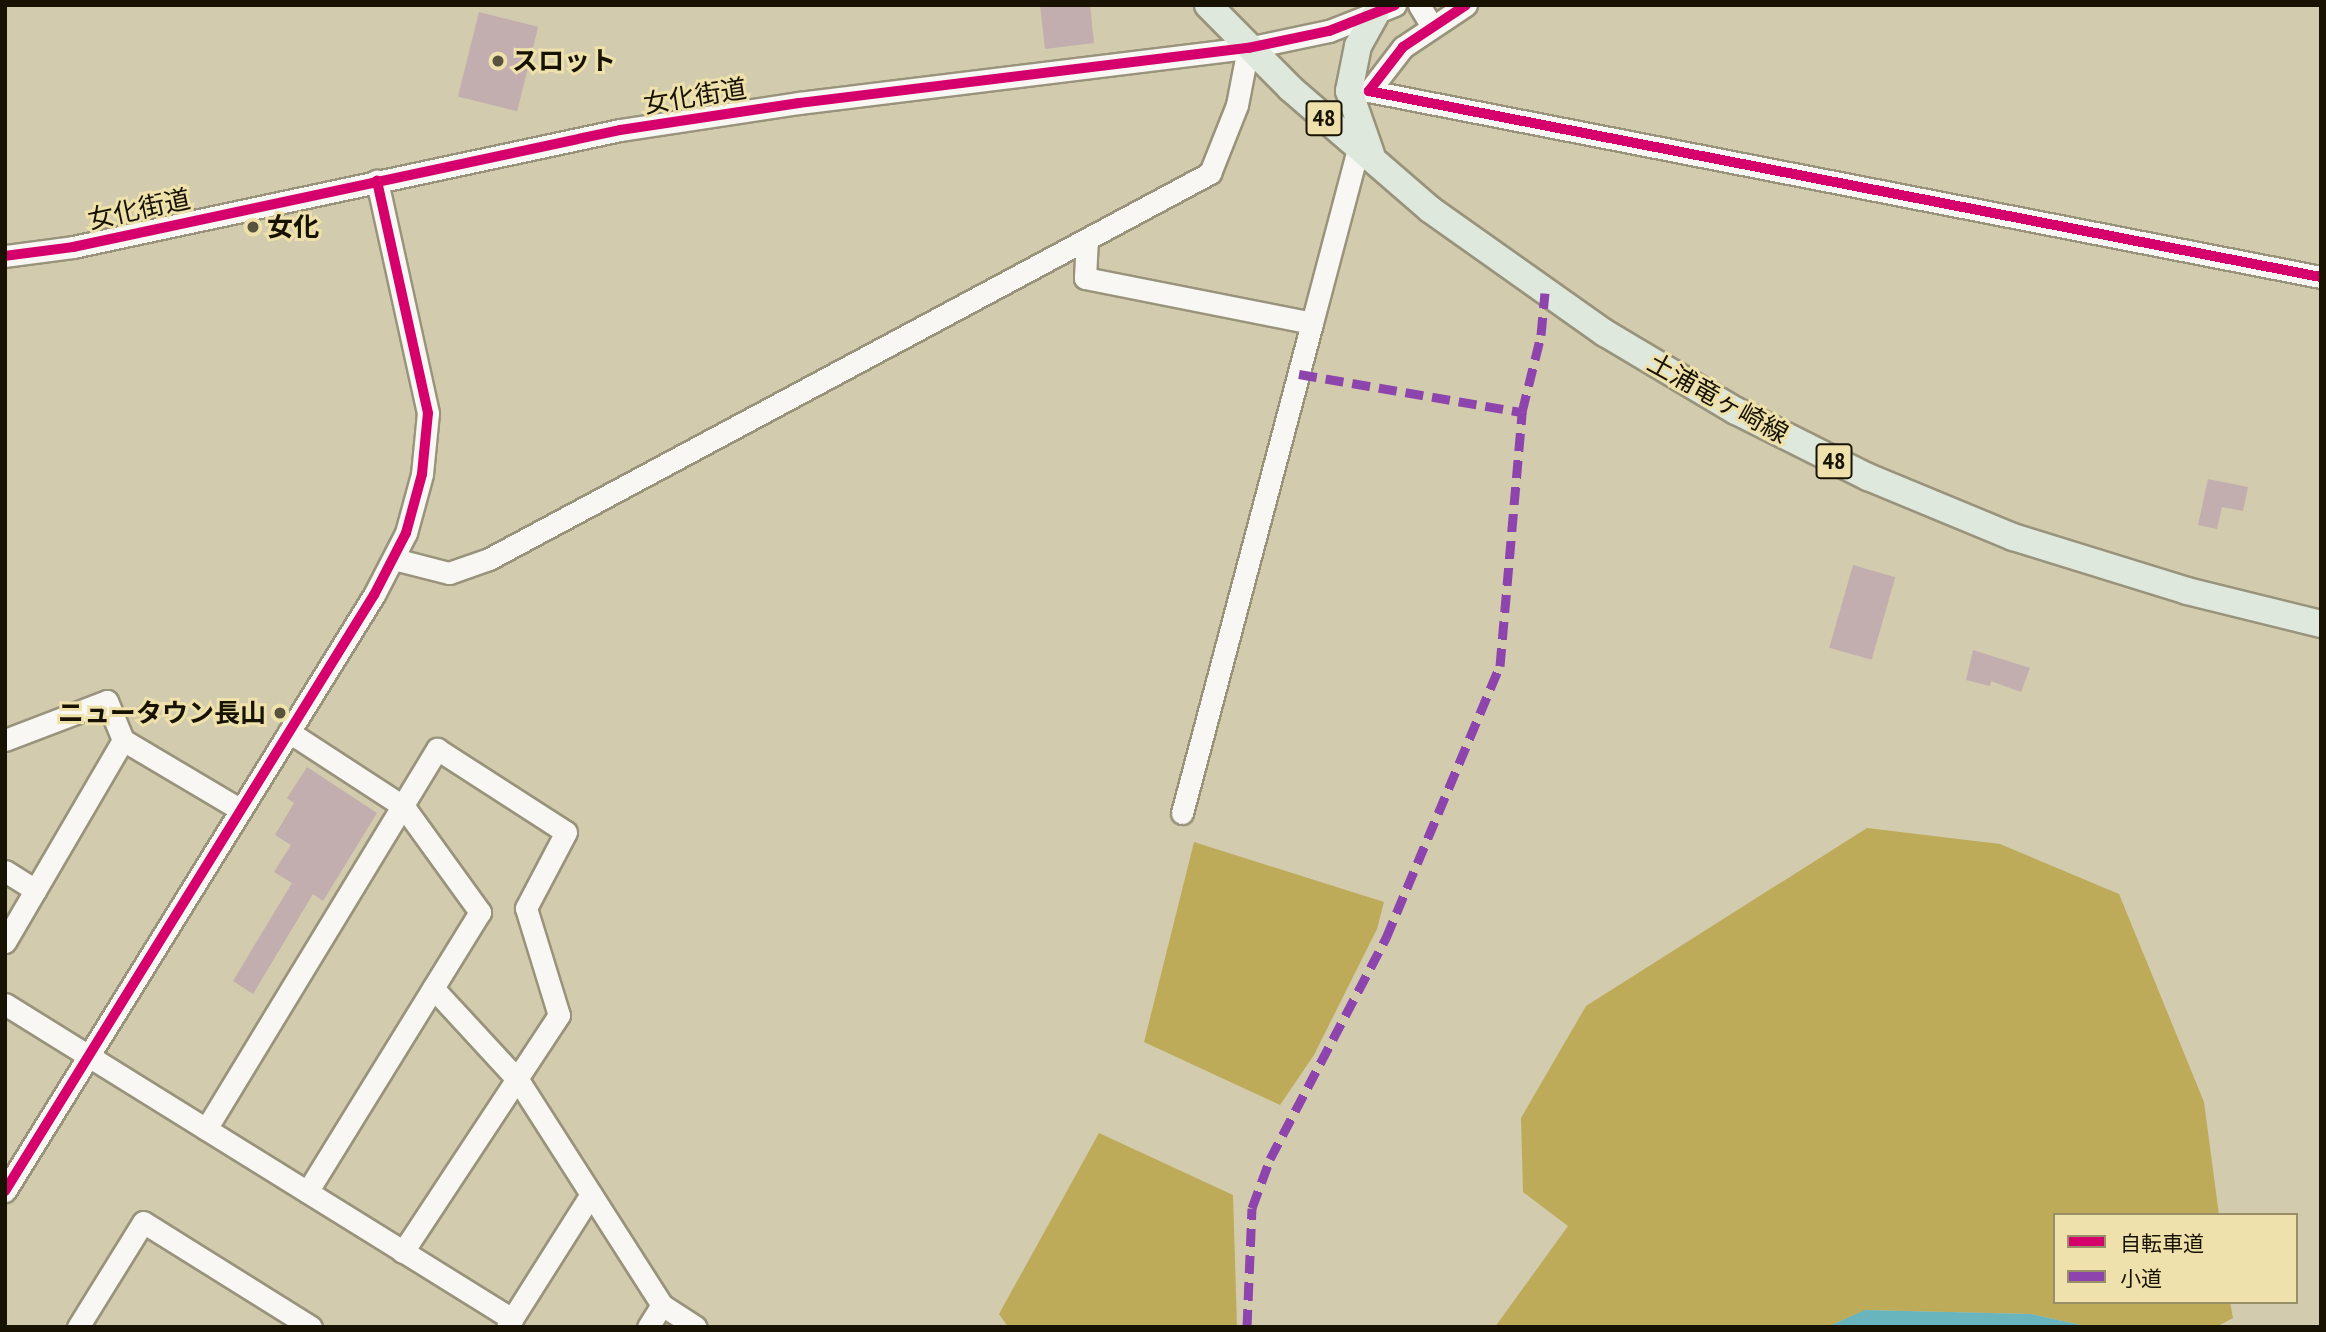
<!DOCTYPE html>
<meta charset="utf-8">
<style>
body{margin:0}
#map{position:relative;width:2326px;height:1332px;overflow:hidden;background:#d2cbad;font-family:"PT Sans Narrow","Noto Sans JP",sans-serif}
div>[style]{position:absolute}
.forest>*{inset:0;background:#bdab5a}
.water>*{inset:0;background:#68b5bd}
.building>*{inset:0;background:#c2aeae;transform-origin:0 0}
.roads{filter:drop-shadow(2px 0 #99937c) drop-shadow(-2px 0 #99937c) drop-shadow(0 2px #99937c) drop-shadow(0 -2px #99937c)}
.minor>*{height:21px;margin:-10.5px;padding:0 10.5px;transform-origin:10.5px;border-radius:10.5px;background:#f8f7f3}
.major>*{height:26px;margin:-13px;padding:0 13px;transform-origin:13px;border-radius:13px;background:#dfe8dd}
.quiet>*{height:9px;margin-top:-4.5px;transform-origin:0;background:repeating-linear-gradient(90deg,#8e44ad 0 18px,transparent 0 27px)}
.cycleway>*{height:10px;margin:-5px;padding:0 5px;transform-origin:5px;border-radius:5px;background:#d6006c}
.dots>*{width:19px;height:19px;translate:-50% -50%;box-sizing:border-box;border:4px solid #eee1ab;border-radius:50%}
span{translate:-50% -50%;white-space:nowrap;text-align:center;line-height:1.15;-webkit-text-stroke:6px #eee1ab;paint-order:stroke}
.shield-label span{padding:2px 5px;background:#eee1ab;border:2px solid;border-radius:5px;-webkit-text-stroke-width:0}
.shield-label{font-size:24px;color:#171201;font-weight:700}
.poi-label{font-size:26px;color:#171201;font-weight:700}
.left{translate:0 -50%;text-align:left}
.right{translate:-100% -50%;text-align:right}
.street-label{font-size:26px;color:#171201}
.frame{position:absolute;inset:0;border:7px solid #171201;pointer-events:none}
.legend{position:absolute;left:2053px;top:1213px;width:245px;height:91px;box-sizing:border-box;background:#eee1ab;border:2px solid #988e67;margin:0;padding:9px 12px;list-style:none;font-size:21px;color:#171201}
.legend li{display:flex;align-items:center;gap:14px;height:35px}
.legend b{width:35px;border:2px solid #988e67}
</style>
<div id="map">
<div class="forest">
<i style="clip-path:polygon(1867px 828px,2000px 844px,2119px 894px,2204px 1102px,2219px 1215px,2055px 1215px,2055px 1302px,2230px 1302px,2233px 1318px,2216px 1327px,2090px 1327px,2031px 1314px,1866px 1310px,1827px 1327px,1495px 1327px,1568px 1226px,1523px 1192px,1521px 1118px,1586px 1006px)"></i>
<i style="clip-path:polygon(1194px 842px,1384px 902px,1377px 929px,1314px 1055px,1280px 1105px,1144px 1042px)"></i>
<i style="clip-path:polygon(1099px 1133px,1233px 1195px,1237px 1327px,1008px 1327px,999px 1314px)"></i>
</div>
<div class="water">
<i style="clip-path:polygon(1865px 1310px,2031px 1314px,2090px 1327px,1827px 1327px)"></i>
</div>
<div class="building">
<i style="clip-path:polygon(1040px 5px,1090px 5px,1094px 43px,1045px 49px)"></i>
<i style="left:479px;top:12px;width:61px;height:87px;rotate:14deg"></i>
<i style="clip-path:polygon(2208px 479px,2248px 487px,2243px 511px,2222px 507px,2217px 529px,2198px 525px)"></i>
<i style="left:1853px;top:565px;width:44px;height:86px;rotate:16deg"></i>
<i style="clip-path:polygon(1973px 650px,2030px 668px,2021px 692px,1991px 681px,1990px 686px,1966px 680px)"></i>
<i style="clip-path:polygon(307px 767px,377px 813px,323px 901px,313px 894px,253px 994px,233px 981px,292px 883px,274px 872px,291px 845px,275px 835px,294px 803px,287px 798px)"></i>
</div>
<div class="roads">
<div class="minor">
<i style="left:1419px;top:5px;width:23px;rotate:59deg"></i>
<i style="left:1466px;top:5px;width:76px;rotate:146.3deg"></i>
<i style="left:1403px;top:47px;width:56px;rotate:127.7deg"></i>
<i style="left:1369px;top:91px;width:970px;rotate:11.06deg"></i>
<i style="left:1087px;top:239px;width:39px;rotate:93deg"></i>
<i style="left:1085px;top:278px;width:231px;rotate:11.2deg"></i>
<i style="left:1312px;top:323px;width:180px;rotate:-75.2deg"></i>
<i style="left:5px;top:256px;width:69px;rotate:-7.5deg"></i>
<i style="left:73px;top:247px;width:559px;rotate:-12.07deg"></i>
<i style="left:620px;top:130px;width:181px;rotate:-8.6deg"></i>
<i style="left:799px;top:103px;width:452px;rotate:-7deg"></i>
<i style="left:1248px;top:48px;width:83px;rotate:-11.9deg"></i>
<i style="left:1329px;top:31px;width:71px;rotate:-21.5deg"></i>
<i style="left:394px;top:559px;width:57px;rotate:14.3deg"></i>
<i style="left:449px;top:573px;width:42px;rotate:-19.3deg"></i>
<i style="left:489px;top:559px;width:818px;rotate:-28.16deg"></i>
<i style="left:1210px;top:173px;width:73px;rotate:-68.3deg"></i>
<i style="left:1237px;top:105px;width:58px;rotate:-79.1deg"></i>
<i style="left:289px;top:732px;width:137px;rotate:33.1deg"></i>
<i style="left:404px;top:807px;width:130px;rotate:54.1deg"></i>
<i style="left:480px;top:912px;width:329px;rotate:121.7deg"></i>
<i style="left:5px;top:740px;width:109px;rotate:-20.9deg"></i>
<i style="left:107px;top:701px;width:42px;rotate:67.7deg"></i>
<i style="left:123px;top:740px;width:137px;rotate:30.7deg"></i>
<i style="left:1182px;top:813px;width:507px;rotate:-75.14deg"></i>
<i style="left:5px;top:871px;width:36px;rotate:32deg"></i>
<i style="left:5px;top:942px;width:234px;rotate:-59.7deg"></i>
<i style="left:433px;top:988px;width:125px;rotate:47.3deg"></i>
<i style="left:518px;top:1080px;width:267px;rotate:57.4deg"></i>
<i style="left:662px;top:1305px;width:40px;rotate:32.9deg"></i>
<i style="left:5px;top:1004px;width:597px;rotate:31.85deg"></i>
<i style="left:206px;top:1129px;width:445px;rotate:-58.7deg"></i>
<i style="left:437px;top:749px;width:153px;rotate:32.8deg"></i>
<i style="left:566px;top:832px;width:86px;rotate:117.8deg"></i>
<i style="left:526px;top:908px;width:112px;rotate:72.9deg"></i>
<i style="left:559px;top:1015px;width:284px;rotate:123.4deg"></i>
<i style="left:5px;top:1191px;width:701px;rotate:-58.24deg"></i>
<i style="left:374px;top:595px;width:70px;rotate:-62.7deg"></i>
<i style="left:406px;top:533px;width:61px;rotate:-74.8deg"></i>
<i style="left:422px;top:474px;width:61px;rotate:-84.4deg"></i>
<i style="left:428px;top:413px;width:238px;rotate:-102.4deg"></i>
<i style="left:78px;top:1327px;width:123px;rotate:-58.2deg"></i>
<i style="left:143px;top:1222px;width:198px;rotate:32deg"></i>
<i style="left:507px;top:1327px;width:157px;rotate:-57.7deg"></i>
<i style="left:648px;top:1327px;width:26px;rotate:-58deg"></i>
</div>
<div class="major">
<i style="left:1208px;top:5px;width:117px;rotate:45.3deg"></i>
<i style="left:1290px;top:88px;width:186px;rotate:40.9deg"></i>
<i style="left:1431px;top:210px;width:213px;rotate:35.3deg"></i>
<i style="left:1605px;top:333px;width:152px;rotate:30.8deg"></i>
<i style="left:1736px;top:411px;width:148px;rotate:26.6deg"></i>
<i style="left:1868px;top:477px;width:157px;rotate:22.5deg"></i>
<i style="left:2013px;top:537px;width:182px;rotate:17.2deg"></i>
<i style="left:2187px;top:591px;width:138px;rotate:13.8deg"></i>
<i style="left:1371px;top:154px;width:67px;rotate:-109.2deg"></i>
<i style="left:1349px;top:91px;width:46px;rotate:-78.7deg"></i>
<i style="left:1358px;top:46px;width:35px;rotate:-61deg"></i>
</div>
</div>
<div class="quiet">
<i style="left:1299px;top:374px;width:226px;rotate:9.7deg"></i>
<i style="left:1247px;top:1327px;width:119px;rotate:-87.6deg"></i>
<i style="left:1252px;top:1208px;width:52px;rotate:-69.8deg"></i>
<i style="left:1270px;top:1159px;width:250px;rotate:-62.3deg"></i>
<i style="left:1386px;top:938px;width:295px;rotate:-67.3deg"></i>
<i style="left:1500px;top:666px;width:255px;rotate:-85deg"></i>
<i style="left:1522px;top:412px;width:79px;rotate:-76.1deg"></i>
<i style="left:1541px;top:335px;width:42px;rotate:-84.6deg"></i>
</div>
<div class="cycleway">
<i style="left:1466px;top:5px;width:76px;rotate:146.3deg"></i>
<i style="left:1403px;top:47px;width:56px;rotate:127.7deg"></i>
<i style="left:1369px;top:91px;width:970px;rotate:11.06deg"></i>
<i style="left:5px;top:256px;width:69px;rotate:-7.5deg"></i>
<i style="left:73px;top:247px;width:559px;rotate:-12.07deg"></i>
<i style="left:620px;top:130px;width:181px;rotate:-8.6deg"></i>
<i style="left:799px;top:103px;width:452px;rotate:-7deg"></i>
<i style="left:1248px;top:48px;width:83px;rotate:-11.9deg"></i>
<i style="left:1329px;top:31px;width:71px;rotate:-21.5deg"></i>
<i style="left:5px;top:1191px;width:701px;rotate:-58.24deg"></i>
<i style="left:374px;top:595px;width:70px;rotate:-62.7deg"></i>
<i style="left:406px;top:533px;width:61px;rotate:-74.8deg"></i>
<i style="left:422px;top:474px;width:61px;rotate:-84.4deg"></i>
<i style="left:428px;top:413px;width:238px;rotate:-102.4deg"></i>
</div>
<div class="dots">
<i style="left:498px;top:61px;background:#58533d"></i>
<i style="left:253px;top:227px;background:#58533d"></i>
<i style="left:280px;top:713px;background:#58533d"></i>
</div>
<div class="shield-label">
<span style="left:1324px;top:118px">48</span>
<span style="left:1834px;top:461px">48</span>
</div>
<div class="poi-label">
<span class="left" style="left:512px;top:61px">スロット</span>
<span class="left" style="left:267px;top:227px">女化</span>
<span class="right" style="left:266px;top:713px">ニュータウン長山</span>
</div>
<div class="street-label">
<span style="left:695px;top:96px;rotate:-9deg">女化街道</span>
<span style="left:139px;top:209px;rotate:-12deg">女化街道</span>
<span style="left:1718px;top:398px;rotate:29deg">土浦竜ヶ崎線</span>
</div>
<div class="frame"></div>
<ul class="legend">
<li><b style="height:9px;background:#d6006c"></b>自転車道</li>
<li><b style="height:9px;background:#8e44ad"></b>小道</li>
</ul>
</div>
